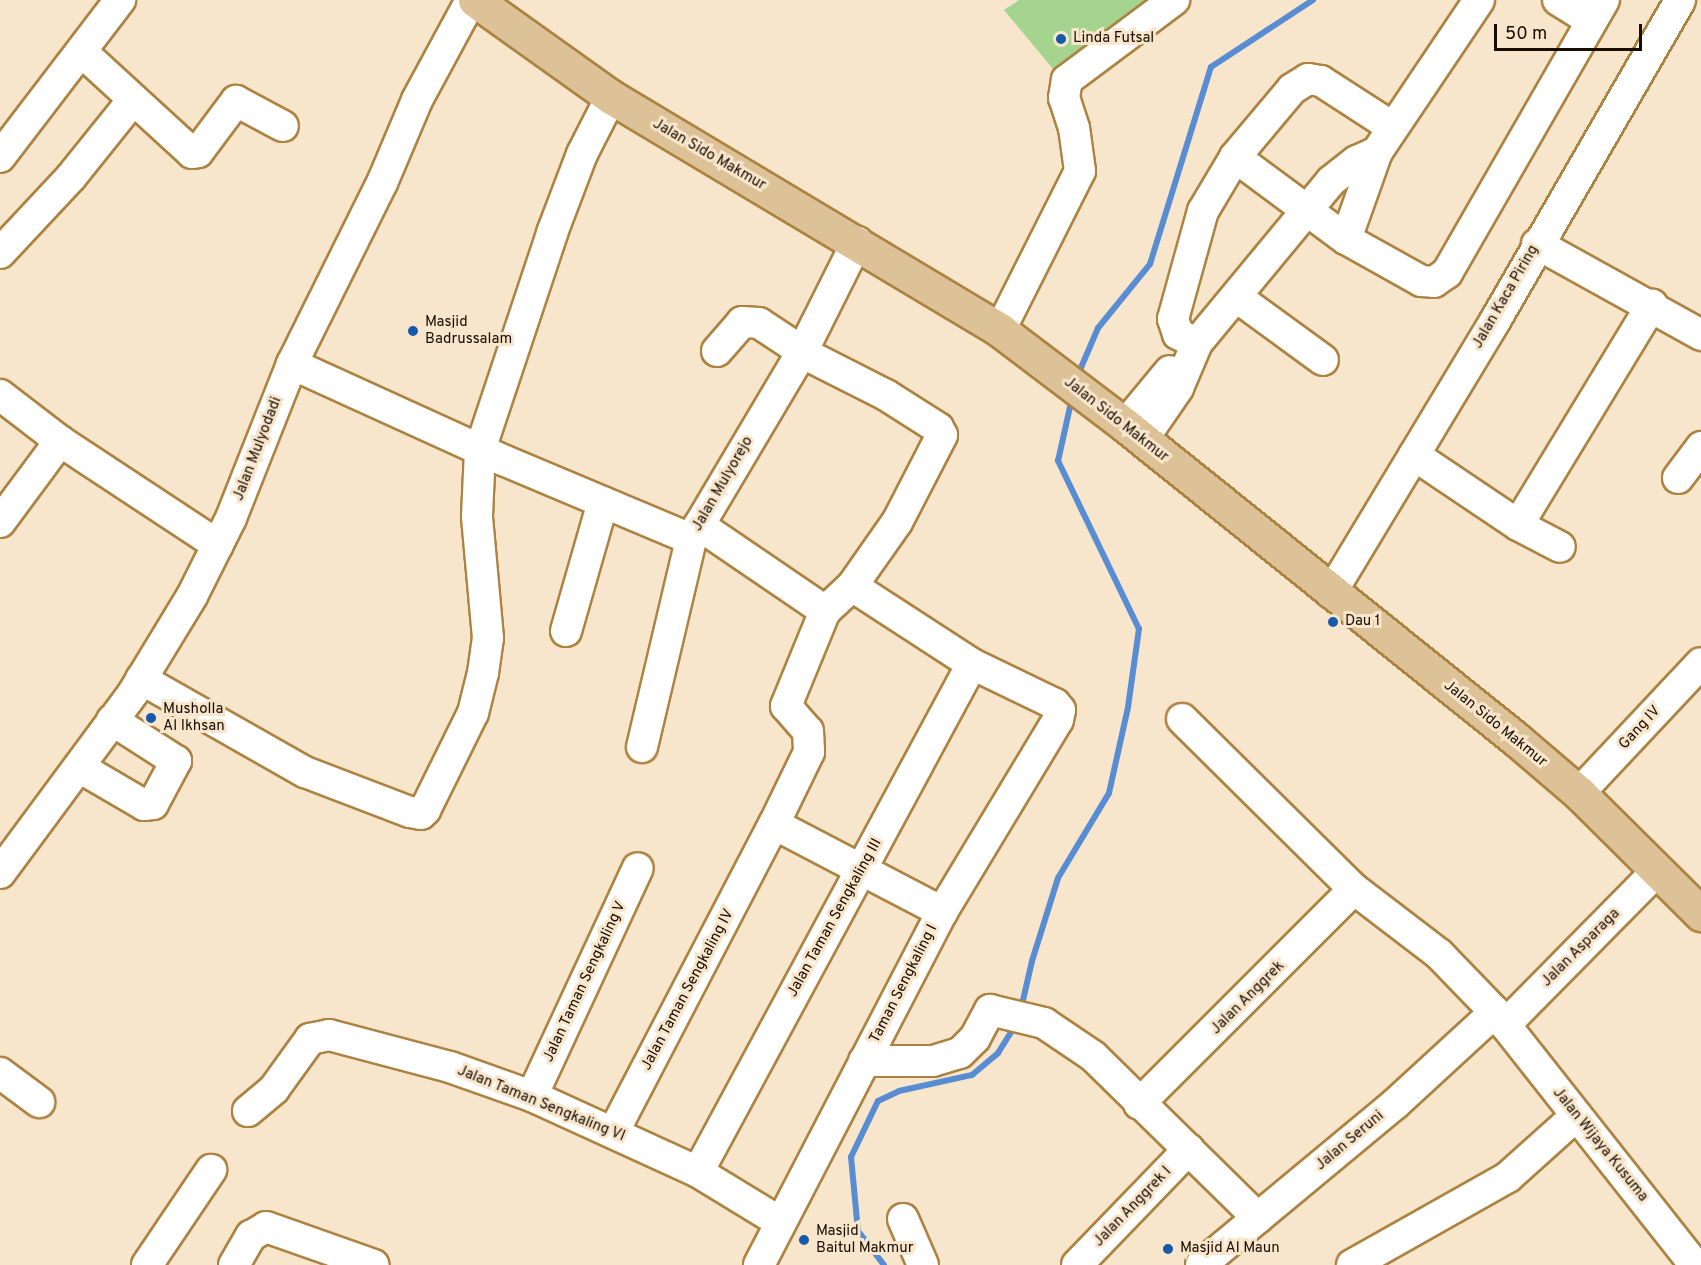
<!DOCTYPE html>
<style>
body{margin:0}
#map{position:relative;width:1701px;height:1265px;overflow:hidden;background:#f8e6cc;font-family:Overpass,sans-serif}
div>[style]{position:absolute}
.green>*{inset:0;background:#a5d48f}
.stream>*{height:6px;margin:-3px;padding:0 3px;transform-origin:3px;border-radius:3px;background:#588dd4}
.roads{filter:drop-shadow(2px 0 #ad8341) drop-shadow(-2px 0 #ad8341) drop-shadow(0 2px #ad8341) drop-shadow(0 -2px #ad8341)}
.minor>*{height:30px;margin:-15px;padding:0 15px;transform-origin:15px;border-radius:15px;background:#fff}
.major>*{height:33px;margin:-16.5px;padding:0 16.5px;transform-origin:16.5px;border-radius:16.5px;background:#ddc298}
.dots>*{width:16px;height:16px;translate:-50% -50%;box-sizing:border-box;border:3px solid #f8e6cc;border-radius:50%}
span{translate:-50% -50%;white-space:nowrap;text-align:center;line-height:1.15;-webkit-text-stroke:6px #f8e6cc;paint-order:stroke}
.poi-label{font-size:15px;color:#190c00}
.left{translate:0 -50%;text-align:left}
.street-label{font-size:15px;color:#190c00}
.scale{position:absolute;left:1494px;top:24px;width:148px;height:27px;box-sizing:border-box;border:3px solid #190c00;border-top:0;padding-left:8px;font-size:18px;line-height:21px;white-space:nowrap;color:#190c00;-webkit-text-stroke:4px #f8e6cc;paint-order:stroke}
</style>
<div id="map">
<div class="green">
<i style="clip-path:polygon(1019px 0,1145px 0,1146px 1px,1053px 69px,1004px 10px)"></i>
</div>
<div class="stream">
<i style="left:1077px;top:377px;width:53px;rotate:-66.8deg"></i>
<i style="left:1098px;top:328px;width:82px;rotate:-50.9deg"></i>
<i style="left:1150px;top:264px;width:206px;rotate:-72.8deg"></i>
<i style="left:1211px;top:67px;width:122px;rotate:-33.3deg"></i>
<i style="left:1021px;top:1009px;width:49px;rotate:-77.1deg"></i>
<i style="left:1032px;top:961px;width:87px;rotate:-72.6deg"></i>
<i style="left:1058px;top:878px;width:99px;rotate:-59deg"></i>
<i style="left:1109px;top:793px;width:88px;rotate:-77.5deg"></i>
<i style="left:1128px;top:707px;width:79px;rotate:-82deg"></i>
<i style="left:1139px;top:629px;width:187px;rotate:-115.7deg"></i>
<i style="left:1058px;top:461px;width:65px;rotate:-77.5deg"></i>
<i style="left:884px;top:1265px;width:43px;rotate:-127.4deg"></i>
<i style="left:858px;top:1231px;width:74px;rotate:-95.4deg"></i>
<i style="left:851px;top:1157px;width:62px;rotate:-64.3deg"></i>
<i style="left:878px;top:1101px;width:23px;rotate:-25deg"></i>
<i style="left:899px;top:1091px;width:75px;rotate:-12.4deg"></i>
<i style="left:972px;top:1075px;width:34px;rotate:-40deg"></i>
<i style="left:998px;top:1053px;width:34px;rotate:-58deg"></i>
</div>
<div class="roads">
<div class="minor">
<i style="left:1558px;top:0;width:39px;rotate:32deg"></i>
<i style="left:83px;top:53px;width:148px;rotate:42.5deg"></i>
<i style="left:192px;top:153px;width:6px;rotate:-9deg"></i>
<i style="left:198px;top:152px;width:64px;rotate:-53.3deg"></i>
<i style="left:236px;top:101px;width:53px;rotate:28deg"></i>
<i style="left:0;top:157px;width:198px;rotate:-52.6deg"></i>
<i style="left:1235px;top:157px;width:138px;rotate:36.5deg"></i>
<i style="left:1346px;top:239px;width:86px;rotate:29.2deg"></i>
<i style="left:1421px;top:281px;width:13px;rotate:4deg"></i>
<i style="left:1434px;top:282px;width:16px;rotate:-35deg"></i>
<i style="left:1447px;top:273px;width:315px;rotate:-60.1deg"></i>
<i style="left:1346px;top:239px;width:92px;rotate:-70.4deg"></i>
<i style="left:1537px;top:244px;width:188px;rotate:29deg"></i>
<i style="left:0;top:253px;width:104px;rotate:-46.9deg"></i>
<i style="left:71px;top:177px;width:97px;rotate:-51.2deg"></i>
<i style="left:1238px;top:298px;width:105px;rotate:36.1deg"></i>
<i style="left:1000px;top:330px;width:178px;rotate:-63.3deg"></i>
<i style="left:1080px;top:171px;width:43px;rotate:-97.9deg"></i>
<i style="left:1074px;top:128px;width:32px;rotate:-108deg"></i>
<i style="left:1064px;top:98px;width:18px;rotate:-81deg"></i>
<i style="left:1067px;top:80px;width:134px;rotate:-36.8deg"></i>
<i style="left:1197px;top:343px;width:21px;rotate:-155deg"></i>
<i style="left:1178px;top:334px;width:16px;rotate:-108deg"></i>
<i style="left:1173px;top:319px;width:112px;rotate:-74.5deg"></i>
<i style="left:1203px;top:211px;width:63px;rotate:-59.3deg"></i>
<i style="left:1235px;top:157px;width:89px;rotate:-50deg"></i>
<i style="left:1292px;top:89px;width:19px;rotate:-32deg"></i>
<i style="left:1308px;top:79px;width:13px;rotate:9deg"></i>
<i style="left:1321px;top:81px;width:85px;rotate:32.9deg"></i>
<i style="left:717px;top:351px;width:38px;rotate:-49deg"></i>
<i style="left:742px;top:322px;width:17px;rotate:3deg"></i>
<i style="left:759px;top:323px;width:60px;rotate:33.4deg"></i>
<i style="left:809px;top:356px;width:86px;rotate:26.9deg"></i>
<i style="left:886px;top:395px;width:62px;rotate:32.4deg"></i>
<i style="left:938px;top:428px;width:8px;rotate:60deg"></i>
<i style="left:942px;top:435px;width:98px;rotate:117.3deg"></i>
<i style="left:897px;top:522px;width:78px;rotate:125.1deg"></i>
<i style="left:852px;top:586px;width:37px;rotate:137deg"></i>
<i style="left:825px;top:611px;width:103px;rotate:112.3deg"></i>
<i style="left:786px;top:706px;width:33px;rotate:49deg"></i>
<i style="left:808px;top:731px;width:21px;rotate:87deg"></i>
<i style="left:809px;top:752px;width:80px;rotate:115.9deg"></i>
<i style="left:292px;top:364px;width:232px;rotate:24.5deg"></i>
<i style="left:503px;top:460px;width:204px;rotate:22.8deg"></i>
<i style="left:0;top:395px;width:76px;rotate:37.5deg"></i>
<i style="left:60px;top:441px;width:189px;rotate:33.4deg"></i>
<i style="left:1125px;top:425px;width:70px;rotate:-50.2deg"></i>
<i style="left:1143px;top:439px;width:62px;rotate:-55.5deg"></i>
<i style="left:1178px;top:388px;width:49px;rotate:-67.1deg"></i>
<i style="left:1197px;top:343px;width:210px;rotate:-50.4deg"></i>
<i style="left:1331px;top:181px;width:33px;rotate:-38deg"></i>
<i style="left:1357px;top:161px;width:22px;rotate:-24deg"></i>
<i style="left:1377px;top:152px;width:183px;rotate:-56.1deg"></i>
<i style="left:1414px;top:455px;width:125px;rotate:33.9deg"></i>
<i style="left:1518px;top:525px;width:47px;rotate:27.6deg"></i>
<i style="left:1678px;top:478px;width:39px;rotate:-53deg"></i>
<i style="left:0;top:522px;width:101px;rotate:-53.5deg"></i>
<i style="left:699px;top:525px;width:153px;rotate:34.3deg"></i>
<i style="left:1518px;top:525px;width:258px;rotate:-58.7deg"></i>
<i style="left:1331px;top:593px;width:318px;rotate:-58.9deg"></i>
<i style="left:1495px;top:321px;width:370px;rotate:-60deg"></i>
<i style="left:566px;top:631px;width:134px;rotate:-74deg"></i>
<i style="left:141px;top:679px;width:189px;rotate:29.6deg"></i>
<i style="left:305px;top:772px;width:112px;rotate:20.9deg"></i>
<i style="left:410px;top:812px;width:11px;rotate:10deg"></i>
<i style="left:421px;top:814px;width:6px;rotate:-45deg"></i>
<i style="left:425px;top:810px;width:108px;rotate:-63.7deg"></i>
<i style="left:473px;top:713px;width:41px;rotate:-76deg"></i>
<i style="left:483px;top:673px;width:35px;rotate:-82deg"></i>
<i style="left:488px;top:638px;width:122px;rotate:-95.2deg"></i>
<i style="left:477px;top:516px;width:66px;rotate:-87.4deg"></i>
<i style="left:480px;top:450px;width:229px;rotate:-71.6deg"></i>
<i style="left:552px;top:233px;width:85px;rotate:-69.2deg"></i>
<i style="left:582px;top:154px;width:64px;rotate:-63deg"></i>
<i style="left:1182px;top:719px;width:242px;rotate:44.7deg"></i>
<i style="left:1354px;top:889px;width:107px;rotate:37.4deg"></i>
<i style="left:1439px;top:954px;width:81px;rotate:46deg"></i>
<i style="left:1495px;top:1012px;width:323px;rotate:51.7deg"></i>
<i style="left:642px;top:747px;width:214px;rotate:-76.7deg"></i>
<i style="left:691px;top:539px;width:220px;rotate:-59.3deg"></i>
<i style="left:803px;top:350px;width:121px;rotate:-63.4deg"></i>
<i style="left:79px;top:767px;width:75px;rotate:30.3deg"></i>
<i style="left:144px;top:805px;width:9px;rotate:-6deg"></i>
<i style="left:153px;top:804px;width:49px;rotate:-61.9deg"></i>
<i style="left:176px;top:761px;width:76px;rotate:-147.4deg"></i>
<i style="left:1579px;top:793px;width:178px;rotate:-46.8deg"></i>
<i style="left:0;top:873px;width:224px;rotate:-53.5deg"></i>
<i style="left:133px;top:693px;width:114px;rotate:-58.7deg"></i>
<i style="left:192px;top:596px;width:87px;rotate:-63.4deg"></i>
<i style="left:231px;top:518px;width:166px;rotate:-68.4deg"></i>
<i style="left:292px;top:364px;width:202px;rotate:-63.6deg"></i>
<i style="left:382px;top:183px;width:90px;rotate:-67.1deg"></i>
<i style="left:417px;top:100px;width:114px;rotate:-61.6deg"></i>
<i style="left:1505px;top:1025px;width:216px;rotate:-45.4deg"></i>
<i style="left:864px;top:1061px;width:69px"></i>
<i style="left:933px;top:1061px;width:28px;rotate:-17deg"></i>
<i style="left:960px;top:1053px;width:21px;rotate:-45deg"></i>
<i style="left:975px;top:1038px;width:32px;rotate:-62deg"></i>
<i style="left:990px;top:1010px;width:56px;rotate:13.5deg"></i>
<i style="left:1044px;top:1023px;width:59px;rotate:34deg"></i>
<i style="left:1093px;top:1056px;width:231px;rotate:44.5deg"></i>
<i style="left:0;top:1073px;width:49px;rotate:36.6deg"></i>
<i style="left:532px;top:1096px;width:251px;rotate:-65.1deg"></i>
<i style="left:1139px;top:1104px;width:304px;rotate:-45deg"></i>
<i style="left:248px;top:1111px;width:34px;rotate:-40deg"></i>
<i style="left:274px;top:1089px;width:62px;rotate:-54.2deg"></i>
<i style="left:310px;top:1039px;width:19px;rotate:-12deg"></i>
<i style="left:329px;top:1035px;width:125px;rotate:14.8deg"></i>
<i style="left:450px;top:1067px;width:87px;rotate:19.5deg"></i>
<i style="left:532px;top:1096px;width:183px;rotate:24.6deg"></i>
<i style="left:698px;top:1172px;width:96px;rotate:31.4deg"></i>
<i style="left:614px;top:1131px;width:346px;rotate:-62.5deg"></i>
<i style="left:774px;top:824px;width:190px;rotate:27.6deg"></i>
<i style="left:698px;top:1172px;width:577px;rotate:-61.66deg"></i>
<i style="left:903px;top:1219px;width:50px;rotate:66.5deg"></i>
<i style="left:147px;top:1265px;width:115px;rotate:-56deg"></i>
<i style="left:234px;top:1265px;width:34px;rotate:-60deg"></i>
<i style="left:251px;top:1236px;width:17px;rotate:-31deg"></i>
<i style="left:266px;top:1227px;width:114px;rotate:19.4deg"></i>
<i style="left:759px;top:1265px;width:398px;rotate:-62.6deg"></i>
<i style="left:942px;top:912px;width:224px;rotate:-58.9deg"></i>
<i style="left:1058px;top:720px;width:10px;rotate:-79deg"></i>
<i style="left:1060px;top:710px;width:8px;rotate:-130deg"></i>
<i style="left:1055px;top:704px;width:92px;rotate:-154.3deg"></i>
<i style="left:972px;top:664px;width:143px;rotate:-147deg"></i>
<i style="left:1077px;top:1265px;width:161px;rotate:-46deg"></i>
<i style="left:1201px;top:1265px;width:252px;rotate:-39.7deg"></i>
<i style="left:1395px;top:1104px;width:136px;rotate:-42.6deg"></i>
<i style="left:1352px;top:1265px;width:179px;rotate:-29.4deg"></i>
<i style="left:1508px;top:1177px;width:91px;rotate:-41.9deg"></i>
</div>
<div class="major">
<i style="left:475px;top:0;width:167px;rotate:35.5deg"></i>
<i style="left:611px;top:97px;width:453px;rotate:30.9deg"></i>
<i style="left:1000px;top:330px;width:157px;rotate:37.2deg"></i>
<i style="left:1125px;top:425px;width:503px;rotate:38.78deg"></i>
<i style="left:1517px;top:740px;width:82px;rotate:40.5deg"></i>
<i style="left:1579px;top:793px;width:172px;rotate:44.8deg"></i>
</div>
</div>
<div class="dots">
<i style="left:1061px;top:39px;background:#1759aa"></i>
<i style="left:413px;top:331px;background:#1759aa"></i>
<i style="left:1333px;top:622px;background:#1759aa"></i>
<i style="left:151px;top:718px;background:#1759aa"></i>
<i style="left:804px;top:1240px;background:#1759aa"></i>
<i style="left:1168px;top:1249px;background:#1759aa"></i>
</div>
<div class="poi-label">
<span class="left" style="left:1073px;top:39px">Linda Futsal</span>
<span class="left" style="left:425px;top:331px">Masjid<br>Badrussalam</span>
<span class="left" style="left:1345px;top:622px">Dau 1</span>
<span class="left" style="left:163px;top:718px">Musholla<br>Al Ikhsan</span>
<span class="left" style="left:816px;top:1240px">Masjid<br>Baitul Makmur</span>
<span class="left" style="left:1180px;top:1249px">Masjid Al Maun</span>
</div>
<div class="street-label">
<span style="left:709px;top:155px;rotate:30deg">Jalan Sido Makmur</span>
<span style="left:1506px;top:297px;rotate:-60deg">Jalan Kaca Piring</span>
<span style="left:1116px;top:420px;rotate:38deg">Jalan Sido Makmur</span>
<span style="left:258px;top:449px;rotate:-69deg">Jalan Mulyodadi</span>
<span style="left:723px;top:484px;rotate:-60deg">Jalan Mulyorejo</span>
<span style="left:1495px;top:724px;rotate:39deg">Jalan Sido Makmur</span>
<span style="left:1640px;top:728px;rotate:-47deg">Gang IV</span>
<span style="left:835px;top:918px;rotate:-61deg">Jalan Taman Sengkaling III</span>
<span style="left:1581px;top:948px;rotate:-45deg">Jalan Asparaga</span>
<span style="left:585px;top:982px;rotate:-65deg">Jalan Taman Sengkaling V</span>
<span style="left:904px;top:984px;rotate:-63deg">Taman Sengkaling I</span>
<span style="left:688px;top:990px;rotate:-62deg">Jalan Taman Sengkaling IV</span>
<span style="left:1248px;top:998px;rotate:-45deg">Jalan Anggrek</span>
<span style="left:541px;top:1104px;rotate:22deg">Jalan Taman Sengkaling VI</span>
<span style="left:1350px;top:1141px;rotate:-40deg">Jalan Seruni</span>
<span style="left:1600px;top:1145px;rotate:51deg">Jalan Wijaya Kusuma</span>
<span style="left:1133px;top:1207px;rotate:-46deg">Jalan Anggrek I</span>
</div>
<div class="scale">50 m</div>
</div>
